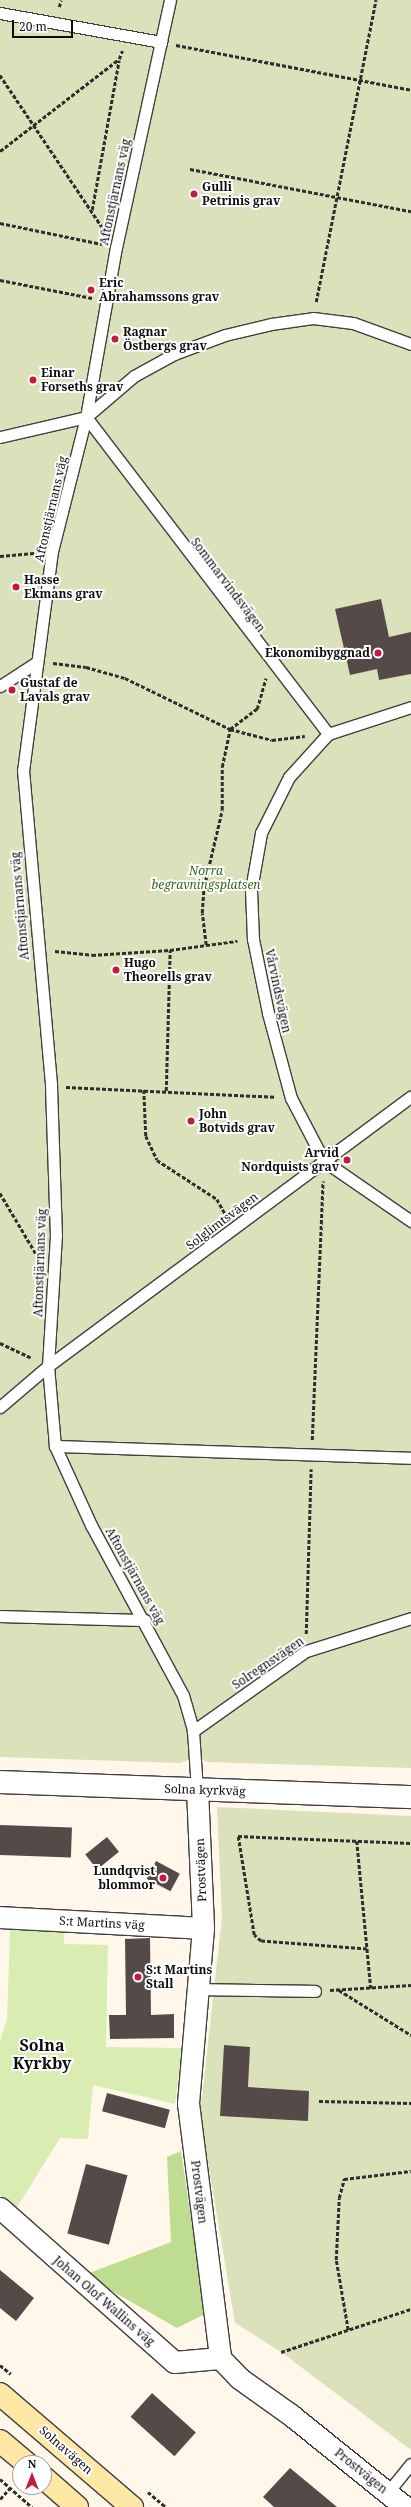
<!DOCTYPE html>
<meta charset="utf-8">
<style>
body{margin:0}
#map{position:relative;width:411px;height:2507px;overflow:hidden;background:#fff8ea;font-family:"Noto Serif",serif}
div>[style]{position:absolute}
.green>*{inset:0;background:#d9ecb2}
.forest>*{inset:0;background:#bfdd90}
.cemetery>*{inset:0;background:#dbe2bb}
.building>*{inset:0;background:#554a47;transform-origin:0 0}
.path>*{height:2.5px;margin-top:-1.25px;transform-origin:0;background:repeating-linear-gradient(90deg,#2e2e2e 0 4px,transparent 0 6px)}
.roads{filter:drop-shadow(1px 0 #3f3f3f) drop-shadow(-1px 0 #3f3f3f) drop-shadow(0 1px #3f3f3f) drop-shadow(0 -1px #3f3f3f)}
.service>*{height:11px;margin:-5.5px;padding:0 5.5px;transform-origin:5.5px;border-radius:5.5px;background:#fff}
.minor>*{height:21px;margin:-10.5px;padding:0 10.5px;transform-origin:10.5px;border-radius:10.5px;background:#fff}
.tertiary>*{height:22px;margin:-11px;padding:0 11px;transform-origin:11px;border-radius:11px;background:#fff}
.secondary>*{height:22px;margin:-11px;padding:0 11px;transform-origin:11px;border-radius:11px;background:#ffe7a5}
.dots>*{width:11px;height:11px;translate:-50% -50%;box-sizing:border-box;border:2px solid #fff;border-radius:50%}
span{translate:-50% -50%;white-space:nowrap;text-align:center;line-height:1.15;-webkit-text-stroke:4px #fff;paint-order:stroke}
.poi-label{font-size:12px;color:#0c0c0c;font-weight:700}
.left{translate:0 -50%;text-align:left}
.right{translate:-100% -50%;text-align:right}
.street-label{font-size:12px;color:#0c0c0c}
.park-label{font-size:12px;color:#356718;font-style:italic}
.district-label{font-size:16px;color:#0c0c0c;font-weight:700}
.north{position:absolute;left:12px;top:2455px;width:40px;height:40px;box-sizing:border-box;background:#fff;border:1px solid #9e9e9e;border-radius:50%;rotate:0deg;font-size:11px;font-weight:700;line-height:16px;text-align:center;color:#0c0c0c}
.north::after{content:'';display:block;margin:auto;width:14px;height:18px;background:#c41b3d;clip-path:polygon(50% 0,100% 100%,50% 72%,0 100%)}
.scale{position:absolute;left:12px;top:20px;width:61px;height:18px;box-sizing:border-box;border:2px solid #0c0c0c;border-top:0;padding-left:5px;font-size:12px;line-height:14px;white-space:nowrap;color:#0c0c0c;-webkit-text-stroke:3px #fff;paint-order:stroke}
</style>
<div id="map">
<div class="green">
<i style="clip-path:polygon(10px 1930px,64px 1932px,64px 1944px,108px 1945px,106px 2047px,182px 2048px,175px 2104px,93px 2085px,88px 2139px,60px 2138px,16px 2209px,0 2195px,0 2041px,7px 2019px)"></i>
</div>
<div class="forest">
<i style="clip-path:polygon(181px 2151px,205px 2314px,177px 2328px,84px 2275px,171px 2242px,167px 2157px)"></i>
</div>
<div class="cemetery">
<i style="clip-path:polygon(0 0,411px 0,411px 1768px,207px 1762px,196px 1757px,180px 1763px,0 1757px)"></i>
<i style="clip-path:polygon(217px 1807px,411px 1816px,411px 2450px,281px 2352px,235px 2323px,200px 2115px,222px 1917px)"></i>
</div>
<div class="building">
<i style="clip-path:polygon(381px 599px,389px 637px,411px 632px,411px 674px,379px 680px,377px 669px,350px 675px,335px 609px)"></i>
<i style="left:0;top:1825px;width:72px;height:30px;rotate:2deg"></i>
<i style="left:107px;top:1837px;width:19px;height:28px;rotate:51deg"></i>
<i style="left:156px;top:1861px;width:27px;height:20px;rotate:28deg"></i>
<i style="clip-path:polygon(150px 1938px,151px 2015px,174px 2014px,174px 2038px,110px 2039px,109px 2015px,126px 2015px,125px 1939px)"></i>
<i style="clip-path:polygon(224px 2045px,250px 2047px,248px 2087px,309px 2091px,308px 2121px,220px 2116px)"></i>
<i style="left:107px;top:2093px;width:65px;height:19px;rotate:15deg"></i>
<i style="left:86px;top:2164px;width:43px;height:72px;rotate:15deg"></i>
<i style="clip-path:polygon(0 2270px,34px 2298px,16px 2321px,0 2308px)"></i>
<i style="left:152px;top:2393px;width:59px;height:32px;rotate:42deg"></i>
<i style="clip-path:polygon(290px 2468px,313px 2487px,337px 2507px,274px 2507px,263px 2497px)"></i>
</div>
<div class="path">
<i style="left:59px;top:7px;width:7px;rotate:-74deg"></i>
<i style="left:176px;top:45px;width:239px;rotate:10.8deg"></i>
<i style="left:0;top:75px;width:187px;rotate:56.1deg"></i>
<i style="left:0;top:151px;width:150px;rotate:-37.7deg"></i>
<i style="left:119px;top:59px;width:9px;rotate:-69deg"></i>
<i style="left:190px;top:169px;width:225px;rotate:10.8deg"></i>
<i style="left:92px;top:210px;width:152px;rotate:-79.8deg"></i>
<i style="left:0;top:223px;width:104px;rotate:11.6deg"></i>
<i style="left:0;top:280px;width:94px;rotate:11.1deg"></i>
<i style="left:316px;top:302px;width:308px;rotate:-78.8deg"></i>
<i style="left:0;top:556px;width:37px;rotate:-5deg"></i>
<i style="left:53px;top:663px;width:33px;rotate:7deg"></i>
<i style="left:86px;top:667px;width:41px;rotate:15.8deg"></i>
<i style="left:125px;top:678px;width:117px;rotate:25.9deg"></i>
<i style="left:230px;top:729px;width:43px;rotate:14.7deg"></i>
<i style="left:272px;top:740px;width:33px;rotate:-7deg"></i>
<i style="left:206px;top:945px;width:32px;rotate:-97deg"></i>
<i style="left:202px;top:913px;width:26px;rotate:-86deg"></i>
<i style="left:204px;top:887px;width:79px;rotate:-76.8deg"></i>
<i style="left:222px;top:810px;width:43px;rotate:-90deg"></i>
<i style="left:222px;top:767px;width:39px;rotate:-78deg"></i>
<i style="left:230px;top:729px;width:34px;rotate:-37deg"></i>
<i style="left:257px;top:709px;width:32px;rotate:-74deg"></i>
<i style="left:55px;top:951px;width:37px;rotate:6deg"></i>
<i style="left:92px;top:955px;width:78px;rotate:-3.7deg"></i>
<i style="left:170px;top:950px;width:68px;rotate:-7.7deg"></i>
<i style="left:66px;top:1087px;width:209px;rotate:2.7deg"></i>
<i style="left:144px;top:1090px;width:46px;rotate:87.5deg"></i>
<i style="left:146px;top:1136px;width:26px;rotate:65deg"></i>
<i style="left:157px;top:1160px;width:72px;rotate:33deg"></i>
<i style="left:217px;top:1199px;width:18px;rotate:61deg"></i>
<i style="left:166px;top:1091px;width:141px;rotate:-88.4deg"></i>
<i style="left:0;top:1193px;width:74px;rotate:59.3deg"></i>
<i style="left:0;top:1343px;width:35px;rotate:25deg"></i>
<i style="left:312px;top:1440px;width:259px;rotate:-87.6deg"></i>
<i style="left:306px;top:1634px;width:165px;rotate:-88.3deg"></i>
<i style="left:357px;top:1841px;width:148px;rotate:84.6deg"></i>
<i style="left:367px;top:1949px;width:106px;rotate:-175.7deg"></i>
<i style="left:261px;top:1941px;width:9px;rotate:-139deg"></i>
<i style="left:254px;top:1935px;width:100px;rotate:-99.2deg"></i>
<i style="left:238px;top:1836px;width:173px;rotate:2.3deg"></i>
<i style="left:330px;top:1990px;width:81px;rotate:-3.5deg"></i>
<i style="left:339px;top:1990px;width:85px;rotate:32deg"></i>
<i style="left:319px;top:2101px;width:92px;rotate:1.2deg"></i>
<i style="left:348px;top:2330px;width:71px;rotate:-99.7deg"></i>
<i style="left:336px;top:2260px;width:62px;rotate:-87.2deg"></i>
<i style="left:339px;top:2198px;width:20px;rotate:-75deg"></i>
<i style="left:344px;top:2179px;width:67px;rotate:-6.8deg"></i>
<i style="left:281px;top:2352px;width:137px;rotate:-18.3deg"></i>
<i style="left:0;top:2365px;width:14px;rotate:39deg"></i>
<i style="left:0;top:2479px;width:43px;rotate:41.2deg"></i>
<i style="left:148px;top:2492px;width:23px;rotate:40deg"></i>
<i style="left:0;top:2499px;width:15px;rotate:-48deg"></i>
</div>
<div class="roads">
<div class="service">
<i style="left:170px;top:0;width:253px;rotate:102.3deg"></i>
<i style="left:116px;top:247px;width:173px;rotate:100deg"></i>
<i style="left:86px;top:417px;width:138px;rotate:104.2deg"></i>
<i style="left:52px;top:551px;width:221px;rotate:97.5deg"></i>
<i style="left:23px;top:770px;width:317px;rotate:84.9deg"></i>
<i style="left:51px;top:1086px;width:149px;rotate:88.1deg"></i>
<i style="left:56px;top:1235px;width:131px;rotate:93.5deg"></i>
<i style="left:48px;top:1366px;width:80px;rotate:85deg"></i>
<i style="left:55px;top:1446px;width:87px;rotate:65.5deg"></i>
<i style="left:91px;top:1525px;width:193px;rotate:61.6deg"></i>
<i style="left:183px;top:1695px;width:37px;rotate:74deg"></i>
<i style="left:193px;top:1731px;width:58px;rotate:86.1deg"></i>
<i style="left:0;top:13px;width:164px;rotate:10.2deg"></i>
<i style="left:86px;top:417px;width:399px;rotate:52.6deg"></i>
<i style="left:328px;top:734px;width:87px;rotate:-18deg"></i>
<i style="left:0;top:437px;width:88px;rotate:-13.1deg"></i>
<i style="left:86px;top:417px;width:63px;rotate:-40.5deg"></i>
<i style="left:134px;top:376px;width:46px;rotate:-28.8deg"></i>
<i style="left:174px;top:354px;width:54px;rotate:-20.4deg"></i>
<i style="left:225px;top:335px;width:47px;rotate:-13.4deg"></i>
<i style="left:271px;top:324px;width:42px;rotate:-8.1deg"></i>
<i style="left:313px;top:318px;width:40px;rotate:7.1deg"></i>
<i style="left:353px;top:323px;width:62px;rotate:19.9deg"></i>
<i style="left:0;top:686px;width:44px;rotate:-33deg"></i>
<i style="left:328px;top:734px;width:58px;rotate:132.2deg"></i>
<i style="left:289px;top:777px;width:63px;rotate:116.6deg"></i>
<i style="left:261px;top:833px;width:58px;rotate:100deg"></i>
<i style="left:251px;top:890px;width:49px;rotate:87.7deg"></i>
<i style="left:253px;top:939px;width:76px;rotate:78.5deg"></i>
<i style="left:268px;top:1013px;width:88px;rotate:74.9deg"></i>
<i style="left:291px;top:1098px;width:71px;rotate:62.4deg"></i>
<i style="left:324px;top:1161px;width:106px;rotate:34.6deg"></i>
<i style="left:0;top:1407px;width:63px;rotate:-40.5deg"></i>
<i style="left:48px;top:1366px;width:452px;rotate:-36.6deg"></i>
<i style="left:55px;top:1446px;width:356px;rotate:1.9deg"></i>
<i style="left:0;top:1616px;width:145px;rotate:1.6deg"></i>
<i style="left:193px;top:1731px;width:138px;rotate:-35.3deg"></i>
<i style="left:306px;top:1651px;width:110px;rotate:-17.4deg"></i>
<i style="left:199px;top:1989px;width:116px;rotate:1deg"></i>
<i style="left:388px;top:2492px;width:36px;rotate:-51deg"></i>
</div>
<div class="minor">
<i style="left:197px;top:1789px;width:139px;rotate:87.5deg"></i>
<i style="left:203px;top:1928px;width:176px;rotate:94.9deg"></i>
<i style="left:188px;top:2103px;width:257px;rotate:82.8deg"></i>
<i style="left:220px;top:2358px;width:28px;rotate:46deg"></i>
<i style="left:239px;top:2378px;width:64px;rotate:35.4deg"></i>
<i style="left:291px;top:2415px;width:146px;rotate:38.9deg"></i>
<i style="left:0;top:1917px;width:203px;rotate:3.1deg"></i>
<i style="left:0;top:2208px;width:232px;rotate:41.5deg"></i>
<i style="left:174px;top:2362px;width:46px;rotate:-5deg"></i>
</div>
<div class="tertiary">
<i style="left:0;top:1782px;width:411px;rotate:2.1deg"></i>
</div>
<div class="secondary">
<i style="left:0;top:2394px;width:174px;rotate:40.6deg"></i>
<i style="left:0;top:2441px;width:34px;rotate:40deg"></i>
<i style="left:44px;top:2478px;width:44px;rotate:41.3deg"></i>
</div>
</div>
<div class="dots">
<i style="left:194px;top:194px;background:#c41b3d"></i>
<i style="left:91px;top:290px;background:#c41b3d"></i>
<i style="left:115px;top:339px;background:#c41b3d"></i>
<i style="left:33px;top:380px;background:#c41b3d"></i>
<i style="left:16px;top:587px;background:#c41b3d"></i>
<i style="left:378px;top:653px;background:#c41b3d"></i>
<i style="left:12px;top:690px;background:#c41b3d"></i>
<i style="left:116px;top:970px;background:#c41b3d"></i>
<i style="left:191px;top:1121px;background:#c41b3d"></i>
<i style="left:347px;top:1160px;background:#c41b3d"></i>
<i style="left:163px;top:1878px;background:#c41b3d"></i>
<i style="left:138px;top:1977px;background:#c41b3d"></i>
</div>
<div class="poi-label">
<span class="left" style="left:202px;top:194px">Gulli<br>Petrinis grav</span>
<span class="left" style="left:99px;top:290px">Eric<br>Abrahamssons grav</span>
<span class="left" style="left:123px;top:339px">Ragnar<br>Östbergs grav</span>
<span class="left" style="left:41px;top:380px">Einar<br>Forseths grav</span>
<span class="left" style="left:24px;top:587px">Hasse<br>Ekmans grav</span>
<span class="right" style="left:370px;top:653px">Ekonomibyggnad</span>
<span class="left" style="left:20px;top:690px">Gustaf de<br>Lavals grav</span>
<span class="left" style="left:124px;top:970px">Hugo<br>Theorells grav</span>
<span class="left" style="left:199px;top:1121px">John<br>Botvids grav</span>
<span class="right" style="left:339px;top:1160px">Arvid<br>Nordquists grav</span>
<span class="right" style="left:155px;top:1878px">Lundqvist<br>blommor</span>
<span class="left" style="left:146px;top:1977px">S:t Martins<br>Stall</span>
</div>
<div class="street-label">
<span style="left:115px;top:192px;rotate:-78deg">Aftonstjärnans väg</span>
<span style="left:51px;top:509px;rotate:-77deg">Aftonstjärnans väg</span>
<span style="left:228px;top:585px;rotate:53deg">Sommarvindsvägen</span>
<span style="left:20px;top:906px;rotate:-95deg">Aftonstjärnans väg</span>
<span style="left:278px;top:991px;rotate:78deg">Vårvindsvägen</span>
<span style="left:222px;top:1221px;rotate:-37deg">Solglimtsvägen</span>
<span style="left:40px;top:1263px;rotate:-88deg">Aftonstjärnans väg</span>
<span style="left:135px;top:1576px;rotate:61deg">Aftonstjärnans väg</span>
<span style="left:268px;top:1663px;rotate:-34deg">Solregnsvägen</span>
<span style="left:205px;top:1790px;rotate:2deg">Solna kyrkväg</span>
<span style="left:201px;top:1870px;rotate:-92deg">Prostvägen</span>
<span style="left:102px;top:1923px;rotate:3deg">S:t Martins väg</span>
<span style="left:199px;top:2192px;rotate:83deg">Prostvägen</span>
<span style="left:104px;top:2301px;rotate:41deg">Johan Olof Wallins väg</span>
<span style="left:66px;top:2450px;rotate:41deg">Solnavägen</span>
<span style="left:361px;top:2471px;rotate:39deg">Prostvägen</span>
</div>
<div class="park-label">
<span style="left:206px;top:878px">Norra<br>begravningsplatsen</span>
</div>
<div class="district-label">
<span style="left:42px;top:2054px">Solna<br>Kyrkby</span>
</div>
<div class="north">N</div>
<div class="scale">20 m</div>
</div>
